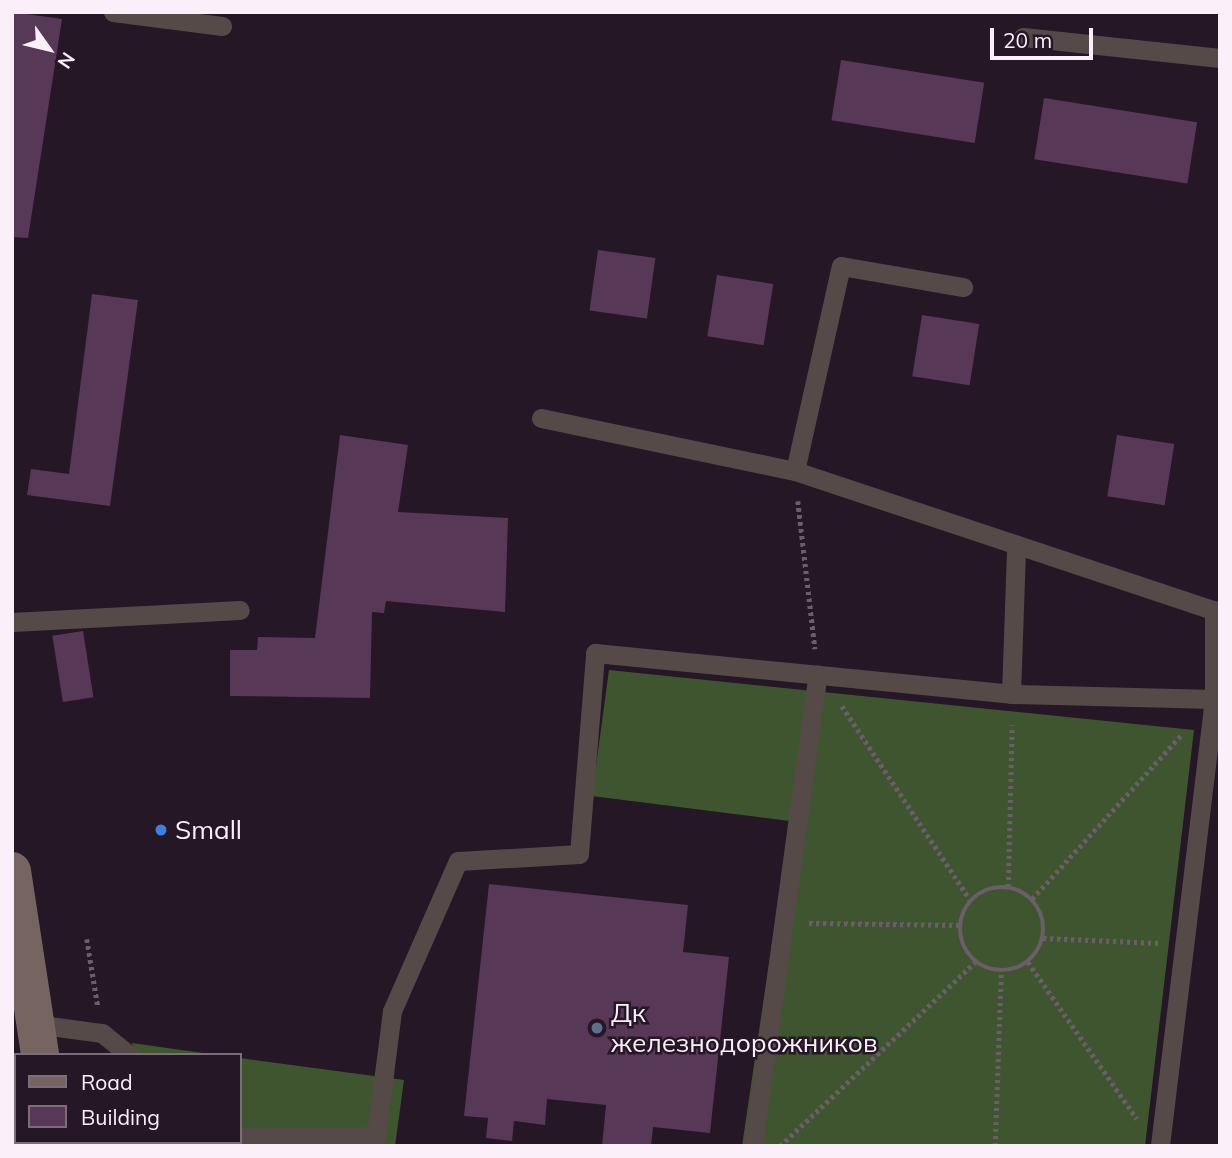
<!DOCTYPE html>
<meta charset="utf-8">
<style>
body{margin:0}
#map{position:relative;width:1232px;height:1158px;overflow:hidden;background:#261726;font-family:Mulish,sans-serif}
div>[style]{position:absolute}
.forest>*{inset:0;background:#3f552f}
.building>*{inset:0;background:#573857;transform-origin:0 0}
.path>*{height:4.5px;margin-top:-2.25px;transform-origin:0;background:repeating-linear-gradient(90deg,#6b5d6a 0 3.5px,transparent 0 7px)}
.path>.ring{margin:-2.25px;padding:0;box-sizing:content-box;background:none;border:4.5px solid #6b5d6a;border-radius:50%}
.lane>*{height:19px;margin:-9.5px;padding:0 9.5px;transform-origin:9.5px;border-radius:9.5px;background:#564a49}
.secondary>*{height:38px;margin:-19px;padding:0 19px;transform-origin:19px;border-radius:19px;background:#766461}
.dots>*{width:19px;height:19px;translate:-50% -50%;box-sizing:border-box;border:4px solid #261726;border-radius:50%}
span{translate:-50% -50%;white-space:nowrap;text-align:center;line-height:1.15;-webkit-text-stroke:5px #261726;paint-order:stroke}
.poi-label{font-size:26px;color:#fbf0fa}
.left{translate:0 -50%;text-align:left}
.frame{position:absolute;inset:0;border:14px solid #fbf0fa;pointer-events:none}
.legend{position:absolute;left:14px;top:1053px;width:228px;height:91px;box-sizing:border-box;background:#261726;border:2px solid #7b6e7b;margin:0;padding:9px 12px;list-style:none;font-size:21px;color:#fbf0fa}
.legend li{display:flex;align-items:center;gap:14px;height:35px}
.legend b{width:35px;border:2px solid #7b6e7b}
.north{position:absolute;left:14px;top:14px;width:70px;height:70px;-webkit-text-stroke:5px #261726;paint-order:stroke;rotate:124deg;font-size:19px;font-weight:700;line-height:28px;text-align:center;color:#fbf0fa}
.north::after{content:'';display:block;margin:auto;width:24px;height:32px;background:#fbf0fa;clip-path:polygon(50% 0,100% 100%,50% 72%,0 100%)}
.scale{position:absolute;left:990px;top:28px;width:103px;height:32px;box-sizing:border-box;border:4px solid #fbf0fa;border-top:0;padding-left:9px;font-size:21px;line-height:24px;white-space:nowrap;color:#fbf0fa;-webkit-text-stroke:5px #261726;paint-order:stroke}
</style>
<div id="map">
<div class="forest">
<i style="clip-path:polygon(609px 670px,1194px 730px,1145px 1146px,742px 1146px,790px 821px,592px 796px)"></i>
<i style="clip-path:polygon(132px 1043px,217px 1055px,134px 1055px)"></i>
<i style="clip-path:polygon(240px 1058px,404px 1080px,395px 1146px,152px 1146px,240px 1142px)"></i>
</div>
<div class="building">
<i style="clip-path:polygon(12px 12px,62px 19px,28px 238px,12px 237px)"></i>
<i style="left:841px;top:60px;width:145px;height:61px;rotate:9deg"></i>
<i style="left:1044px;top:98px;width:155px;height:62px;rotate:9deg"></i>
<i style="left:598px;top:250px;width:58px;height:61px;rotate:8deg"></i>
<i style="left:717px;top:275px;width:57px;height:62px;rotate:9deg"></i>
<i style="clip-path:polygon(92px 294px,138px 300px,110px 506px,27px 495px,31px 469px,69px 474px)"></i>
<i style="left:922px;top:315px;width:58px;height:62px;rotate:9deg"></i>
<i style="clip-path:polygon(340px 435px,408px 445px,398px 512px,508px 518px,505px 612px,386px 601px,384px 613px,372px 612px,370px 698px,230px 696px,230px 650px,257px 650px,258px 637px,315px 638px)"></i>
<i style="left:1117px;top:435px;width:58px;height:62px;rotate:9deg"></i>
<i style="left:83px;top:631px;width:67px;height:31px;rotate:81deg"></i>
<i style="clip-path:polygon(489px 884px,688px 905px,683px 952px,729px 957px,710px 1133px,653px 1127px,651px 1146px,602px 1146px,606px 1105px,547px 1099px,545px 1125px,514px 1121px,512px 1141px,486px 1138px,488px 1118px,464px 1116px)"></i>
</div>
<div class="path">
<i style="left:798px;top:501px;width:149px;rotate:83.4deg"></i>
<i style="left:842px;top:706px;width:234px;rotate:56.5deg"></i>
<i style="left:1008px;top:887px;width:162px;rotate:-88.6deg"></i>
<i class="ring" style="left:960px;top:887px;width:79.5px;height:79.5px"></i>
<i style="left:1032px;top:899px;width:223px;rotate:-47.7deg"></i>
<i style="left:809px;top:923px;width:151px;rotate:0.8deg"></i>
<i style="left:1043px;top:938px;width:116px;rotate:2.5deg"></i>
<i style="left:87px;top:939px;width:69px;rotate:80.8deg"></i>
<i style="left:1028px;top:962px;width:191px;rotate:55.2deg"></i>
<i style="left:124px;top:1142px;width:4px;rotate:76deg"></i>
<i style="left:780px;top:1146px;width:268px;rotate:-43.3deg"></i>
<i style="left:995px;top:1146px;width:175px;rotate:-88deg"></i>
</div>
<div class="lane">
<i style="left:113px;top:12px;width:110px;rotate:7.3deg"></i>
<i style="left:1023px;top:37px;width:198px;rotate:6.1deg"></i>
<i style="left:541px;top:418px;width:259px;rotate:11.8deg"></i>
<i style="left:795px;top:471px;width:441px;rotate:18.4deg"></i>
<i style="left:1214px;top:610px;width:89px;rotate:90deg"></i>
<i style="left:1214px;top:699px;width:450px;rotate:96.9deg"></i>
<i style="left:795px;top:471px;width:210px;rotate:-77.4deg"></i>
<i style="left:841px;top:266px;width:124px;rotate:9.8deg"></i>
<i style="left:12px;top:622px;width:228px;rotate:-3deg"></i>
<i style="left:1011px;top:694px;width:145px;rotate:-88deg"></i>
<i style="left:35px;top:1024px;width:68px;rotate:7.7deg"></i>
<i style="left:102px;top:1033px;width:35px;rotate:39deg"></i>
<i style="left:240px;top:1137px;width:136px;rotate:-0.4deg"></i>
<i style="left:376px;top:1136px;width:126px;rotate:-82.7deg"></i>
<i style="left:392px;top:1011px;width:164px;rotate:-66.3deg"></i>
<i style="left:458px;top:861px;width:121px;rotate:-3.3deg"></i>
<i style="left:579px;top:854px;width:202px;rotate:-85.4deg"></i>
<i style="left:595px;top:653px;width:418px;rotate:5.6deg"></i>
<i style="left:1011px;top:694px;width:203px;rotate:1.4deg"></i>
<i style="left:753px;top:1146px;width:476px;rotate:-82.2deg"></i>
</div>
<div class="secondary">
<i style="left:12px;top:871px;width:186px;rotate:81.3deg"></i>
<i style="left:52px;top:1142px;width:4px;rotate:76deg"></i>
</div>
<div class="dots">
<i style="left:161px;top:830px;background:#3f7fe0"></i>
<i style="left:597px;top:1028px;background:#5c6f8a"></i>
</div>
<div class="poi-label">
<span class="left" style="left:175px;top:830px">Small</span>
<span class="left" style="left:611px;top:1028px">Дк<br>железнодорожников</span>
</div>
<div class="frame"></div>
<ul class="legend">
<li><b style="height:9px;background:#766461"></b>Road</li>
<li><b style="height:19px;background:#573857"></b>Building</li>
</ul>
<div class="north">N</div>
<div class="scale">20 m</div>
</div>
